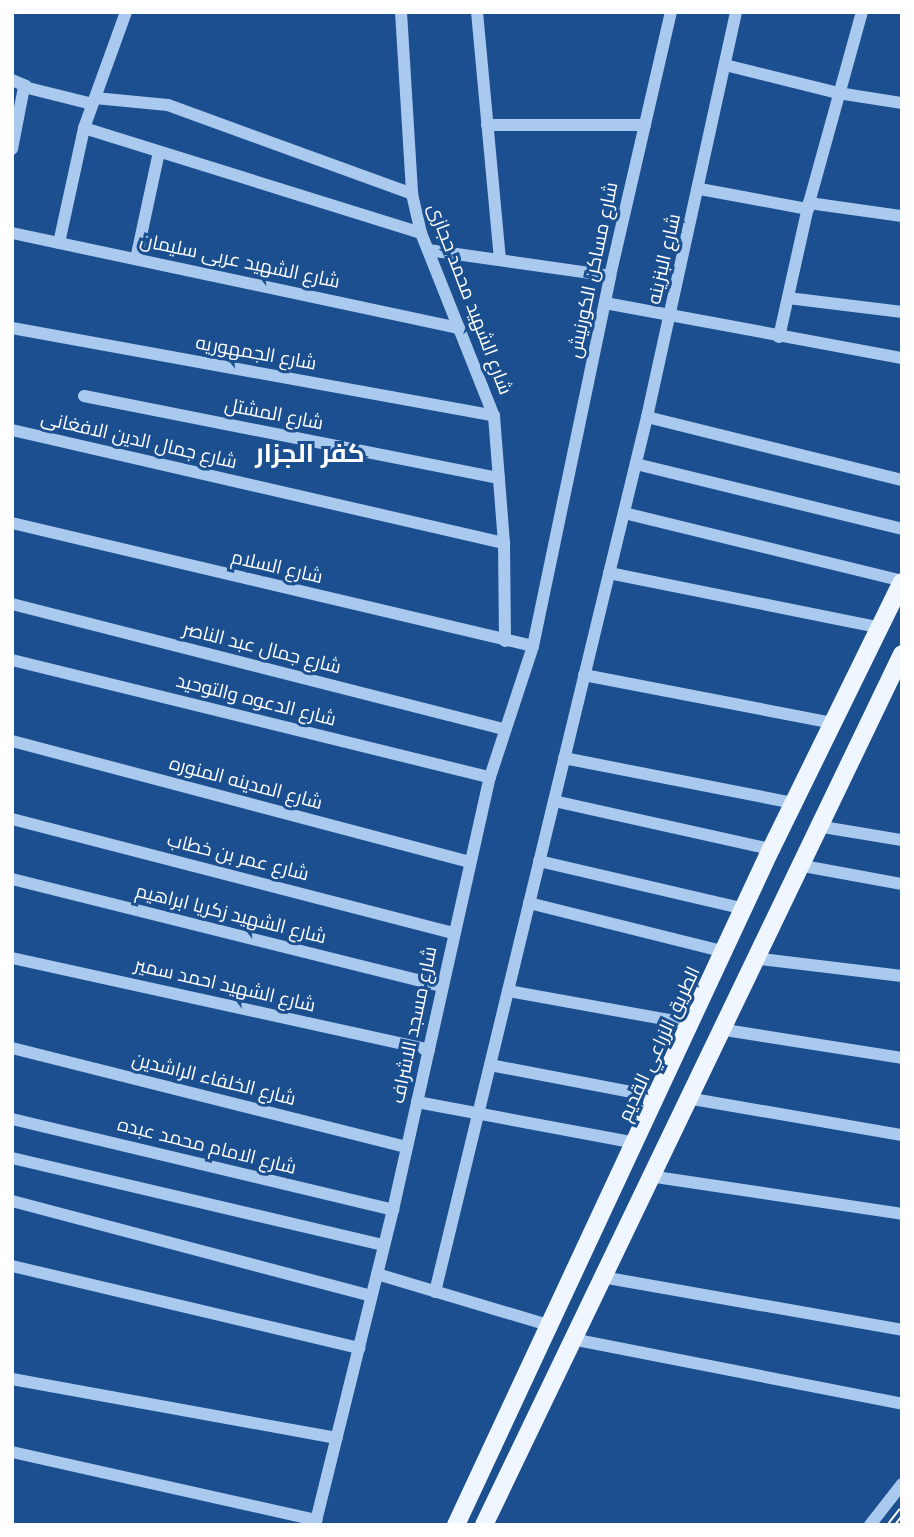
<!DOCTYPE html>
<meta charset="utf-8">
<style>
body{margin:0}
#map{position:relative;width:914px;height:1537px;overflow:hidden;background:#1b4f8f;font-family:Mulish,Cairo,sans-serif}
div>[style]{position:absolute}
.minor>*{height:12px;margin:-6px;padding:0 6px;transform-origin:6px;border-radius:6px;background:#a9c9ee}
.major>*{height:18px;margin:-9px;padding:0 9px;transform-origin:9px;border-radius:9px;background:#f0f6ff}
.rail>*{height:8px;margin-top:-4px;transform-origin:0;background:repeating-linear-gradient(90deg,#1b4f8f 0 16px,#fff 0 32px);box-sizing:border-box;border-block:2px solid #fff}
span{translate:-50% -50%;white-space:nowrap;text-align:center;line-height:1.15;-webkit-text-stroke:6px #1b4f8f;paint-order:stroke}
.street-label{font-size:19px;color:#fff}
.district-label{font-size:26px;color:#fff;font-weight:700}
.frame{position:absolute;inset:0;border:14px solid #fff;pointer-events:none}
</style>
<div id="map">
<div class="minor">
<i style="left:401px;top:12px;width:182px;rotate:86.5deg"></i>
<i style="left:412px;top:194px;width:40px;rotate:77deg"></i>
<i style="left:421px;top:233px;width:197px;rotate:68.3deg"></i>
<i style="left:494px;top:416px;width:127px;rotate:85.5deg"></i>
<i style="left:504px;top:543px;width:98px;rotate:89.4deg"></i>
<i style="left:477px;top:12px;width:249px;rotate:84.7deg"></i>
<i style="left:725px;top:65px;width:116px;rotate:13.9deg"></i>
<i style="left:838px;top:93px;width:65px;rotate:8.9deg"></i>
<i style="left:12px;top:80px;width:15px;rotate:23deg"></i>
<i style="left:95px;top:98px;width:73px;rotate:5.5deg"></i>
<i style="left:168px;top:105px;width:260px;rotate:20deg"></i>
<i style="left:487px;top:125px;width:158px"></i>
<i style="left:84px;top:128px;width:353px;rotate:17.3deg"></i>
<i style="left:12px;top:149px;width:63px;rotate:-79deg"></i>
<i style="left:24px;top:87px;width:70px;rotate:14deg"></i>
<i style="left:700px;top:189px;width:110px;rotate:10.5deg"></i>
<i style="left:809px;top:203px;width:94px;rotate:8deg"></i>
<i style="left:12px;top:233px;width:457px;rotate:12deg"></i>
<i style="left:59px;top:243px;width:118px;rotate:-77.7deg"></i>
<i style="left:84px;top:128px;width:123px;rotate:-70.1deg"></i>
<i style="left:428px;top:250px;width:184px;rotate:8.1deg"></i>
<i style="left:136px;top:259px;width:109px;rotate:-77.9deg"></i>
<i style="left:788px;top:298px;width:115px;rotate:7deg"></i>
<i style="left:605px;top:303px;width:302px;rotate:10.5deg"></i>
<i style="left:12px;top:328px;width:490px;rotate:10.3deg"></i>
<i style="left:779px;top:337px;width:137px;rotate:-77.4deg"></i>
<i style="left:809px;top:203px;width:198px;rotate:-74.5deg"></i>
<i style="left:84px;top:396px;width:423px;rotate:11.2deg"></i>
<i style="left:647px;top:417px;width:263px;rotate:13.9deg"></i>
<i style="left:12px;top:430px;width:505px;rotate:12.94deg"></i>
<i style="left:636px;top:464px;width:274px;rotate:13.7deg"></i>
<i style="left:624px;top:513px;width:286px;rotate:13.7deg"></i>
<i style="left:12px;top:523px;width:535px;rotate:13.28deg"></i>
<i style="left:609px;top:573px;width:274px;rotate:11.4deg"></i>
<i style="left:12px;top:604px;width:507px;rotate:14.28deg"></i>
<i style="left:12px;top:660px;width:492px;rotate:13.8deg"></i>
<i style="left:584px;top:675px;width:254px;rotate:10.9deg"></i>
<i style="left:12px;top:741px;width:473px;rotate:14.8deg"></i>
<i style="left:564px;top:758px;width:233px;rotate:11.1deg"></i>
<i style="left:554px;top:801px;width:222px;rotate:12.5deg"></i>
<i style="left:12px;top:819px;width:456px;rotate:14.5deg"></i>
<i style="left:817px;top:826px;width:86px;rotate:9.4deg"></i>
<i style="left:539px;top:861px;width:212px;rotate:13.1deg"></i>
<i style="left:798px;top:865px;width:106px;rotate:10.4deg"></i>
<i style="left:12px;top:879px;width:442px;rotate:14deg"></i>
<i style="left:529px;top:903px;width:202px;rotate:14deg"></i>
<i style="left:12px;top:958px;width:427px;rotate:12.4deg"></i>
<i style="left:753px;top:958px;width:150px;rotate:6.9deg"></i>
<i style="left:508px;top:991px;width:186px;rotate:10.2deg"></i>
<i style="left:719px;top:1029px;width:185px;rotate:9deg"></i>
<i style="left:12px;top:1048px;width:407px;rotate:14.1deg"></i>
<i style="left:490px;top:1065px;width:170px;rotate:10.8deg"></i>
<i style="left:687px;top:1098px;width:218px;rotate:9.8deg"></i>
<i style="left:417px;top:1102px;width:223px;rotate:10.6deg"></i>
<i style="left:12px;top:1119px;width:392px;rotate:13.4deg"></i>
<i style="left:12px;top:1158px;width:382px;rotate:13.2deg"></i>
<i style="left:649px;top:1176px;width:256px;rotate:8.5deg"></i>
<i style="left:12px;top:1201px;width:371px;rotate:14.8deg"></i>
<i style="left:12px;top:1266px;width:357px;rotate:13.3deg"></i>
<i style="left:377px;top:1274px;width:182px;rotate:16.6deg"></i>
<i style="left:602px;top:1277px;width:305px;rotate:10deg"></i>
<i style="left:435px;top:1292px;width:900px;rotate:-76.38deg"></i>
<i style="left:647px;top:417px;width:415px;rotate:-77.6deg"></i>
<i style="left:572px;top:1339px;width:336px;rotate:11.1deg"></i>
<i style="left:12px;top:1379px;width:330px;rotate:10.3deg"></i>
<i style="left:12px;top:1452px;width:312px;rotate:12.6deg"></i>
<i style="left:315px;top:1525px;width:325px;rotate:-76.1deg"></i>
<i style="left:393px;top:1210px;width:444px;rotate:-77.4deg"></i>
<i style="left:490px;top:777px;width:138px;rotate:-71.8deg"></i>
<i style="left:533px;top:646px;width:378px;rotate:-78.2deg"></i>
<i style="left:610px;top:276px;width:271px;rotate:-77deg"></i>
<i style="left:870px;top:1525px;width:52px;rotate:-52deg"></i>
</div>
<div class="major">
<i style="left:456px;top:1525px;width:746px;rotate:-65.02deg"></i>
<i style="left:771px;top:849px;width:297px;rotate:-63.9deg"></i>
<i style="left:484px;top:1525px;width:966px;rotate:-64.36deg"></i>
</div>
<div class="rail">
<i style="left:891px;top:1525px;width:18px;rotate:-52deg"></i>
</div>
<div class="street-label">
<span style="left:664px;top:259px;rotate:-77deg">شارع البنزينه</span>
<span style="left:240px;top:261px;rotate:12deg">شارع الشهيد عربى سليمان</span>
<span style="left:593px;top:270px;rotate:-78deg">شارع مساكن الكورنيش</span>
<span style="left:470px;top:299px;rotate:69deg">شارع الشهيد محمد حجازى</span>
<span style="left:256px;top:353px;rotate:10deg">شارع الجمهوريه</span>
<span style="left:274px;top:414px;rotate:11deg">شارع المشتل</span>
<span style="left:139px;top:440px;rotate:13deg">شارع جمال الدين الافغانى</span>
<span style="left:277px;top:567px;rotate:13deg">شارع السلام</span>
<span style="left:262px;top:648px;rotate:14deg">شارع جمال عبد الناصر</span>
<span style="left:256px;top:700px;rotate:14deg">شارع الدعوه والتوحيد</span>
<span style="left:246px;top:783px;rotate:15deg">شارع المدينه المنوره</span>
<span style="left:238px;top:857px;rotate:14deg">شارع عمر بن خطاب</span>
<span style="left:231px;top:914px;rotate:14deg">شارع الشهيد زكريا ابراهيم</span>
<span style="left:225px;top:985px;rotate:13deg">شارع الشهيد احمد سمير</span>
<span style="left:414px;top:1025px;rotate:-78deg">شارع مسجد الاشراف</span>
<span style="left:659px;top:1044px;rotate:-65deg">الطريق الزراعي القديم</span>
<span style="left:214px;top:1079px;rotate:14deg">شارع الخلفاء الراشدين</span>
<span style="left:207px;top:1146px;rotate:14deg">شارع الامام محمد عبده</span>
</div>
<div class="district-label">
<span style="left:310px;top:453px">كفر الجزار</span>
</div>
<div class="frame"></div>
</div>
